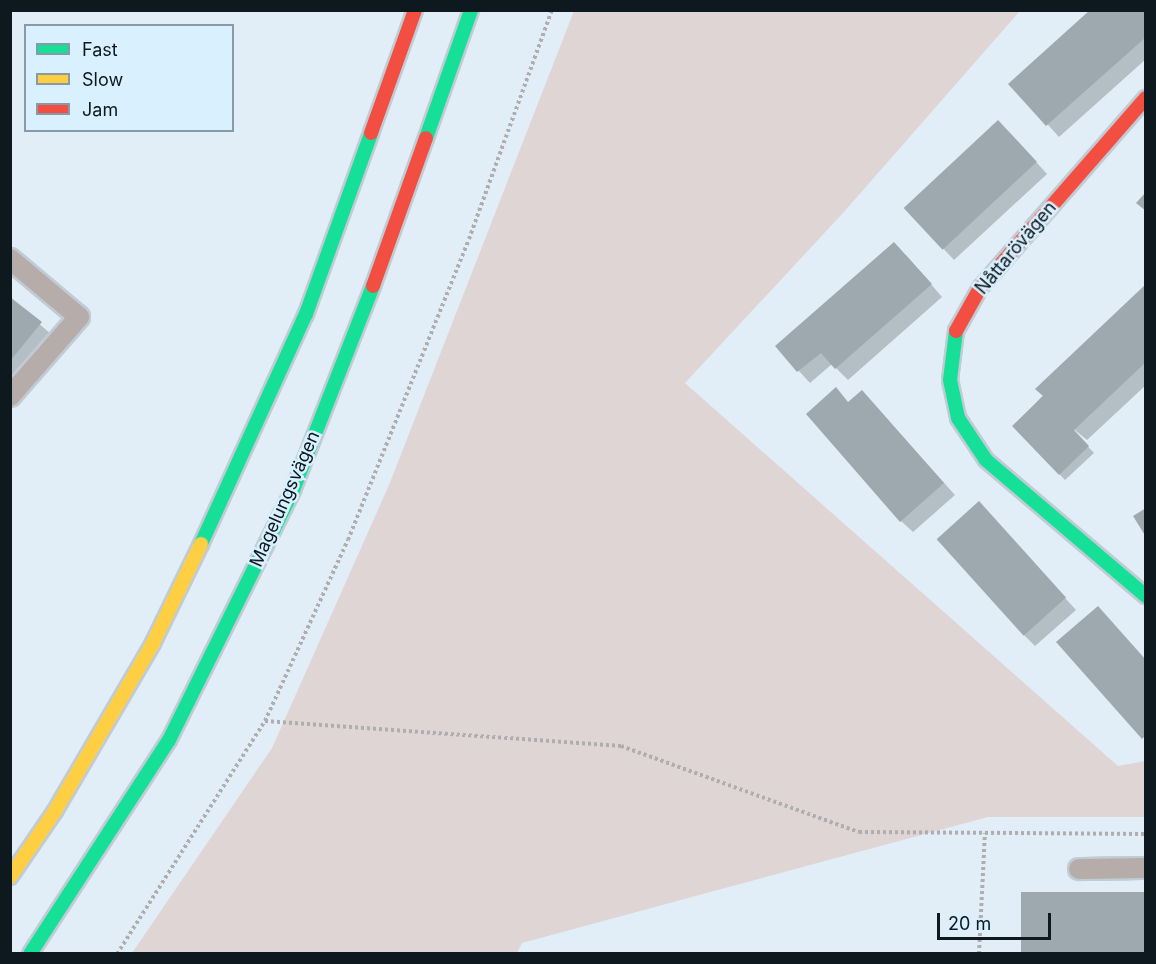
<!DOCTYPE html>
<meta charset="utf-8">
<style>
body{margin:0}
#map{position:relative;width:1156px;height:964px;overflow:hidden;background:#e1eef7;font-family:Inter,sans-serif}
div>[style]{position:absolute}
.green>*{inset:0;background:#e0d5d5}
.shadow>*{inset:0;background:#0003}
.building>*{inset:0;background:#9da8af;transform-origin:0 0}
.path>*{height:4px;margin-top:-2px;transform-origin:0;background:repeating-linear-gradient(90deg,#afadb0 0 3px,transparent 0 6px)}
.roads{filter:drop-shadow(2px 0 #c1cbd3) drop-shadow(-2px 0 #c1cbd3) drop-shadow(0 2px #c1cbd3) drop-shadow(0 -2px #c1cbd3)}
.lane>*{height:20px;margin:-10px;padding:0 10px;transform-origin:10px;border-radius:10px;background:#b6acaa}
.fast>*{height:14px;margin:-7px;padding:0 7px;transform-origin:7px;border-radius:7px;background:#16e098}
.slow>*{height:14px;margin:-7px;padding:0 7px;transform-origin:7px;border-radius:7px;background:#ffcf43}
.jam>*{height:14px;margin:-7px;padding:0 7px;transform-origin:7px;border-radius:7px;background:#f24e42}
span{translate:-50% -50%;white-space:nowrap;text-align:center;line-height:1.15;-webkit-text-stroke:5px #d9f0ff;paint-order:stroke}
.street-label{font-size:18px;color:#0e181f}
.frame{position:absolute;inset:0;border:12px solid #0e181f;pointer-events:none}
.legend{position:absolute;left:24px;top:24px;width:210px;height:108px;box-sizing:border-box;background:#d9f0ff;border:2px solid #889aa5;margin:0;padding:8px 10px;list-style:none;font-size:18px;color:#0e181f}
.legend li{display:flex;align-items:center;gap:12px;height:30px}
.legend b{width:30px;border:2px solid #889aa5}
.scale{position:absolute;left:937px;top:913px;width:114px;height:27px;box-sizing:border-box;border:3px solid #0e181f;border-top:0;padding-left:8px;font-size:18px;line-height:21px;white-space:nowrap;color:#0e181f;-webkit-text-stroke:4px #d9f0ff;paint-order:stroke}
</style>
<div id="map">
<div class="green">
<i style="clip-path:polygon(574px 11px,1020px 11px,843px 213px,685px 383px,1118px 766px,1145px 761px,1145px 817px,988px 817px,522px 943px,517px 953px,132px 953px,272px 748px,389px 485px)"></i>
</div>
<div class="shadow">
<i style="clip-path:polygon(1146px 10px,1146px 59px,1059px 137px,1011px 84px)"></i>
<i style="clip-path:polygon(1010px 133px,1047px 174px,954px 260px,905px 208px)"></i>
<i style="clip-path:polygon(906px 255px,942px 297px,848px 380px,832px 364px,810px 383px,777px 347px)"></i>
<i style="clip-path:polygon(1146px 286px,1146px 385px,1087px 440px,1065px 422px,1094px 453px,1065px 480px,1014px 426px)"></i>
<i style="clip-path:polygon(10px 299px,58px 340px,10px 399px)"></i>
<i style="clip-path:polygon(862px 392px,955px 495px,913px 532px,901px 521px,849px 403px)"></i>
<i style="clip-path:polygon(990px 515px,1076px 610px,1035px 646px,1024px 635px)"></i>
</div>
<div class="building">
<i style="clip-path:polygon(1090px 10px,1146px 10px,1146px 37px,1046px 126px,1008px 84px)"></i>
<i style="left:998px;top:120px;width:57px;height:129px;rotate:47deg"></i>
<i style="clip-path:polygon(1146px 192px,1146px 211px,1136px 203px)"></i>
<i style="clip-path:polygon(894px 242px,932px 284px,835px 369px,821px 353px,797px 372px,775px 346px)"></i>
<i style="clip-path:polygon(1146px 284px,1146px 362px,1074px 430px,1089px 446px,1059px 475px,1012px 426px,1043px 396px,1035px 389px)"></i>
<i style="clip-path:polygon(10px 297px,42px 322px,10px 361px)"></i>
<i style="clip-path:polygon(836px 387px,848px 402px,862px 390px,944px 483px,900px 522px,806px 414px)"></i>
<i style="left:979px;top:501px;width:130px;height:57px;rotate:48deg"></i>
<i style="clip-path:polygon(1146px 508px,1146px 537px,1133px 516px)"></i>
<i style="clip-path:polygon(1098px 606px,1146px 660px,1146px 735px,1142px 739px,1056px 642px)"></i>
<i style="left:1021px;top:892px;width:125px;height:62px"></i>
</div>
<div class="path">
<i style="left:265px;top:721px;width:357px;rotate:4deg"></i>
<i style="left:621px;top:746px;width:253px;rotate:19.9deg"></i>
<i style="left:859px;top:832px;width:287px;rotate:0.4deg"></i>
<i style="left:117px;top:954px;width:276px;rotate:-57.6deg"></i>
<i style="left:265px;top:721px;width:199px;rotate:-65.4deg"></i>
<i style="left:348px;top:540px;width:324px;rotate:-68.1deg"></i>
<i style="left:469px;top:239px;width:244px;rotate:-70.1deg"></i>
<i style="left:979px;top:954px;width:121px;rotate:-87.2deg"></i>
</div>
<div class="roads">
<div class="lane">
<i style="left:10px;top:259px;width:90px;rotate:40deg"></i>
<i style="left:79px;top:317px;width:105px;rotate:131.1deg"></i>
<i style="left:1079px;top:869px;width:67px;rotate:-0.9deg"></i>
</div>
<div class="fast">
<i style="left:426px;top:138px;width:136px;rotate:-70.6deg"></i>
<i style="left:956px;top:331px;width:49px;rotate:97deg"></i>
<i style="left:950px;top:380px;width:39px;rotate:78deg"></i>
<i style="left:958px;top:418px;width:50px;rotate:56.3deg"></i>
<i style="left:986px;top:460px;width:210px;rotate:40.4deg"></i>
<i style="left:201px;top:544px;width:253px;rotate:-65.5deg"></i>
<i style="left:306px;top:314px;width:192px;rotate:-70.2deg"></i>
<i style="left:30px;top:954px;width:255px;rotate:-57deg"></i>
<i style="left:169px;top:740px;width:279px;rotate:-63.6deg"></i>
<i style="left:293px;top:490px;width:219px;rotate:-68.6deg"></i>
</div>
<div class="slow">
<i style="left:10px;top:877px;width:80px;rotate:-55.7deg"></i>
<i style="left:55px;top:811px;width:194px;rotate:-59.7deg"></i>
<i style="left:153px;top:643px;width:110px;rotate:-64.1deg"></i>
</div>
<div class="jam">
<i style="left:371px;top:133px;width:131px;rotate:-70.3deg"></i>
<i style="left:373px;top:286px;width:157px;rotate:-70.3deg"></i>
<i style="left:956px;top:331px;width:49px;rotate:-60.8deg"></i>
<i style="left:980px;top:288px;width:252px;rotate:-48.9deg"></i>
</div>
</div>
<div class="street-label">
<span style="left:1016px;top:248px;rotate:-50deg">Nåttarövägen</span>
<span style="left:285px;top:499px;rotate:-66deg">Magelungsvägen</span>
</div>
<div class="frame"></div>
<ul class="legend">
<li><b style="height:8px;background:#16e098"></b>Fast</li>
<li><b style="height:8px;background:#ffcf43"></b>Slow</li>
<li><b style="height:8px;background:#f24e42"></b>Jam</li>
</ul>
<div class="scale">20 m</div>
</div>
